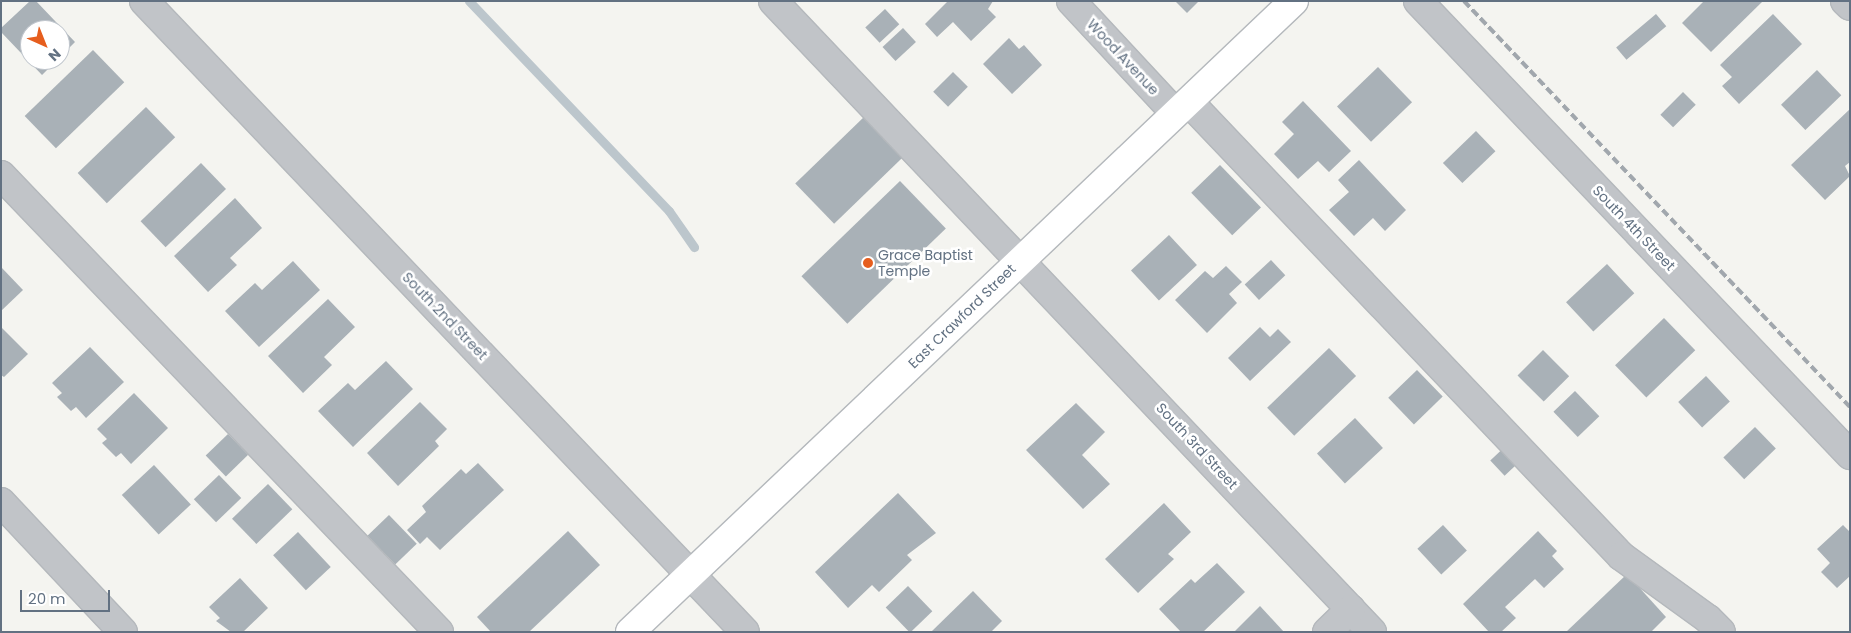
<!DOCTYPE html>
<style>
body{margin:0}
#map{position:relative;width:1851px;height:633px;overflow:hidden;background:#f4f4f0;font-family:Poppins,sans-serif}
div>[style]{position:absolute}
.stream>*{height:9px;margin:-4.5px;padding:0 4.5px;transform-origin:4.5px;border-radius:4.5px;background:#bcc6cc}
.building>*{inset:0;background:#a9b1b7;transform-origin:0 0}
.roads{filter:drop-shadow(1px 0 #b4b8bc) drop-shadow(-1px 0 #b4b8bc) drop-shadow(0 1px #b4b8bc) drop-shadow(0 -1px #b4b8bc)}
.minor>*{height:28px;margin:-14px;padding:0 14px;transform-origin:14px;border-radius:14px;background:#c1c4c8}
.major>*{height:28px;margin:-14px;padding:0 14px;transform-origin:14px;border-radius:14px;background:#fff}
.rail>*{height:4px;margin-top:-2px;transform-origin:0;background:repeating-linear-gradient(90deg,#a1a7ad 0 8px,transparent 0 12px)}
.dots>*{width:14px;height:14px;translate:-50% -50%;box-sizing:border-box;border:2px solid #fff;border-radius:50%}
span{translate:-50% -50%;white-space:nowrap;text-align:center;line-height:1.15;-webkit-text-stroke:5px #fff;paint-order:stroke}
.street-label{font-size:14px;color:#627182}
.poi-label{font-size:14px;color:#627182}
.left{translate:0 -50%;text-align:left}
.frame{position:absolute;inset:0;border:2px solid #627182;pointer-events:none}
.north{position:absolute;left:20px;top:20px;width:50px;height:50px;box-sizing:border-box;background:#fff;border:1px solid #c0c6cd;border-radius:50%;rotate:136deg;font-size:14px;font-weight:700;line-height:20px;text-align:center;color:#627182}
.north::after{content:'';display:block;margin:auto;width:18px;height:22px;background:#e65e1e;clip-path:polygon(50% 0,100% 100%,50% 72%,0 100%)}
.scale{position:absolute;left:20px;top:590px;width:90px;height:22px;box-sizing:border-box;border:2px solid #627182;border-top:0;padding-left:6px;font-size:15px;line-height:18px;white-space:nowrap;color:#627182;-webkit-text-stroke:4px #fff;paint-order:stroke}
</style>
<div id="map">
<div class="stream">
<i style="left:469px;top:1px;width:290px;rotate:46.4deg"></i>
<i style="left:669px;top:211px;width:44px;rotate:55.2deg"></i>
</div>
<div class="building">
<i style="clip-path:polygon(30px 1px,36px 1px,75px 42px,60px 57px,60px 30px,30px 30px,30px 60px,57px 60px,42px 75px,1px 32px,1px 28px)"></i>
<i style="clip-path:polygon(948px 1px,993px 1px,988px 9px,996px 17px,971px 41px,953px 22px,937px 37px,925px 24px)"></i>
<i style="clip-path:polygon(1175px 1px,1199px 1px,1187px 13px)"></i>
<i style="clip-path:polygon(1704px 1px,1763px 1px,1711px 52px,1682px 23px)"></i>
<i style="left:885px;top:9px;width:21px;height:27px;rotate:47deg"></i>
<i style="left:1656px;top:14px;width:16px;height:52px;rotate:50deg"></i>
<i style="clip-path:polygon(1773px 14px,1802px 44px,1739px 104px,1722px 86px,1732px 77px,1720px 65px)"></i>
<i style="left:903px;top:28px;width:19px;height:28px;rotate:47deg"></i>
<i style="clip-path:polygon(1009px 38px,1019px 49px,1024px 45px,1042px 65px,1012px 94px,983px 64px)"></i>
<i style="left:93px;top:50px;width:45px;height:95px;rotate:46deg"></i>
<i style="left:1378px;top:67px;width:49px;height:57px;rotate:46deg"></i>
<i style="left:1817px;top:70px;width:35px;height:50px;rotate:46deg"></i>
<i style="left:953px;top:72px;width:21px;height:28px;rotate:45deg"></i>
<i style="left:1683px;top:92px;width:18px;height:32px;rotate:45deg"></i>
<i style="clip-path:polygon(1303px 101px,1351px 151px,1329px 172px,1318px 161px,1298px 179px,1274px 154px,1294px 134px,1282px 122px)"></i>
<i style="left:146px;top:107px;width:42px;height:95px;rotate:46deg"></i>
<i style="clip-path:polygon(1850px 109px,1850px 162px,1845px 166px,1850px 176px,1825px 200px,1791px 165px)"></i>
<i style="left:865px;top:116px;width:56px;height:97px;rotate:46deg"></i>
<i style="left:1476px;top:131px;width:28px;height:46px;rotate:46deg"></i>
<i style="clip-path:polygon(1359px 160px,1406px 210px,1385px 231px,1373px 218px,1354px 236px,1329px 210px,1349px 192px,1338px 180px)"></i>
<i style="left:201px;top:163px;width:36px;height:84px;rotate:46deg"></i>
<i style="left:1220px;top:165px;width:59px;height:40px;rotate:46deg"></i>
<i style="left:900px;top:181px;width:66px;height:137px;rotate:46deg"></i>
<i style="clip-path:polygon(235px 198px,262px 228px,230px 258px,237px 265px,208px 292px,174px 256px)"></i>
<i style="left:1169px;top:235px;width:41px;height:52px;rotate:47deg"></i>
<i style="left:1271px;top:260px;width:21px;height:36px;rotate:47deg"></i>
<i style="clip-path:polygon(293px 261px,320px 290px,259px 347px,225px 311px,255px 283px,262px 290px)"></i>
<i style="left:1607px;top:264px;width:40px;height:56px;rotate:47deg"></i>
<i style="clip-path:polygon(1226px 266px,1242px 282px,1229px 294px,1237px 303px,1207px 333px,1175px 300px,1205px 271px,1213px 278px)"></i>
<i style="clip-path:polygon(1px 267px,23px 290px,1px 311px)"></i>
<i style="clip-path:polygon(328px 299px,355px 327px,324px 357px,332px 365px,303px 393px,268px 356px)"></i>
<i style="left:1664px;top:318px;width:45px;height:68px;rotate:46deg"></i>
<i style="clip-path:polygon(1px 327px,28px 354px,4px 377px,1px 375px)"></i>
<i style="clip-path:polygon(1260px 327px,1270px 337px,1278px 329px,1291px 342px,1250px 381px,1228px 358px)"></i>
<i style="clip-path:polygon(90px 347px,124px 382px,86px 418px,76px 407px,71px 411px,57px 397px,62px 393px,52px 383px)"></i>
<i style="left:1329px;top:348px;width:39px;height:86px;rotate:46deg"></i>
<i style="left:1543px;top:350px;width:37px;height:36px;rotate:45deg"></i>
<i style="clip-path:polygon(386px 361px,413px 389px,353px 447px,318px 411px,348px 383px,355px 390px)"></i>
<i style="left:1417px;top:370px;width:37px;height:40px;rotate:46deg"></i>
<i style="left:1706px;top:376px;width:35px;height:38px;rotate:47deg"></i>
<i style="left:1575px;top:391px;width:35px;height:30px;rotate:46deg"></i>
<i style="clip-path:polygon(134px 393px,168px 428px,131px 464px,121px 453px,116px 457px,102px 443px,107px 439px,97px 429px)"></i>
<i style="clip-path:polygon(420px 402px,447px 429px,435px 441px,439px 446px,398px 486px,367px 453px)"></i>
<i style="clip-path:polygon(1076px 403px,1105px 432px,1082px 455px,1110px 484px,1083px 509px,1026px 450px)"></i>
<i style="left:1355px;top:418px;width:41px;height:52px;rotate:47deg"></i>
<i style="left:1755px;top:427px;width:30px;height:44px;rotate:46deg"></i>
<i style="left:228px;top:434px;width:29px;height:31px;rotate:46deg"></i>
<i style="left:1510px;top:442px;width:21px;height:27px;rotate:47deg"></i>
<i style="clip-path:polygon(478px 463px,504px 490px,440px 550px,427px 537px,420px 544px,407px 530px,426px 512px,422px 506px,461px 469px,466px 474px)"></i>
<i style="left:154px;top:465px;width:54px;height:44px;rotate:47deg"></i>
<i style="left:219px;top:475px;width:32px;height:35px;rotate:46deg"></i>
<i style="left:268px;top:484px;width:35px;height:50px;rotate:46deg"></i>
<i style="clip-path:polygon(898px 493px,936px 533px,907px 555px,912px 560px,879px 592px,872px 585px,848px 608px,815px 572px)"></i>
<i style="clip-path:polygon(1164px 503px,1191px 532px,1168px 554px,1174px 559px,1138px 593px,1105px 559px)"></i>
<i style="left:389px;top:515px;width:40px;height:30px;rotate:46deg"></i>
<i style="left:1443px;top:525px;width:35px;height:35px;rotate:47deg"></i>
<i style="clip-path:polygon(1843px 525px,1850px 532px,1850px 576px,1837px 588px,1821px 572px,1830px 563px,1817px 549px)"></i>
<i style="clip-path:polygon(568px 531px,600px 565px,529px 632px,491px 632px,477px 617px)"></i>
<i style="clip-path:polygon(1538px 531px,1557px 551px,1552px 556px,1564px 569px,1544px 588px,1535px 579px,1505px 607px,1516px 618px,1501px 632px,1489px 632px,1463px 604px)"></i>
<i style="left:298px;top:532px;width:48px;height:34px;rotate:47deg"></i>
<i style="clip-path:polygon(1217px 563px,1245px 592px,1203px 632px,1181px 632px,1159px 609px,1191px 579px,1195px 583px)"></i>
<i style="clip-path:polygon(1627px 574px,1666px 617px,1651px 632px,1566px 632px)"></i>
<i style="clip-path:polygon(240px 578px,268px 608px,243px 632px,231px 632px,216px 621px,220px 618px,209px 607px)"></i>
<i style="left:908px;top:586px;width:35px;height:31px;rotate:46deg"></i>
<i style="clip-path:polygon(973px 591px,1002px 621px,991px 632px,931px 632px)"></i>
<i style="clip-path:polygon(1260px 606px,1284px 632px,1234px 632px)"></i>
</div>
<div class="roads">
<div class="minor">
<i style="left:144px;top:1px;width:871px;rotate:46.39deg"></i>
<i style="left:773px;top:1px;width:870px;rotate:46.49deg"></i>
<i style="left:1071px;top:1px;width:153px;rotate:47.1deg"></i>
<i style="left:1418px;top:1px;width:627px;rotate:46.42deg"></i>
<i style="left:1845px;top:1px;width:7px;rotate:45deg"></i>
<i style="left:1189px;top:102px;width:627px;rotate:46.42deg"></i>
<i style="left:1621px;top:556px;width:107px;rotate:35.9deg"></i>
<i style="left:1708px;top:619px;width:18px;rotate:45deg"></i>
<i style="left:1px;top:175px;width:633px;rotate:46.22deg"></i>
<i style="left:1px;top:502px;width:178px;rotate:46.8deg"></i>
<i style="left:1327px;top:632px;width:33px;rotate:-44deg"></i>
</div>
<div class="major">
<i style="left:630px;top:632px;width:916px;rotate:-43.54deg"></i>
</div>
</div>
<div class="rail">
<i style="left:1464px;top:1px;width:560px;rotate:46.45deg"></i>
</div>
<div class="dots">
<i style="left:868px;top:263px;background:#e65e1e"></i>
</div>
<div class="street-label">
<span style="left:1123px;top:57px;rotate:47deg">Wood Avenue</span>
<span style="left:1634px;top:228px;rotate:46deg">South 4th Street</span>
<span style="left:445px;top:316px;rotate:46deg">South 2nd Street</span>
<span style="left:962px;top:316px;rotate:-44deg">East Crawford Street</span>
<span style="left:1197px;top:446px;rotate:47deg">South 3rd Street</span>
</div>
<div class="poi-label">
<span class="left" style="left:878px;top:263px">Grace Baptist<br>Temple</span>
</div>
<div class="frame"></div>
<div class="north">N</div>
<div class="scale">20 m</div>
</div>
